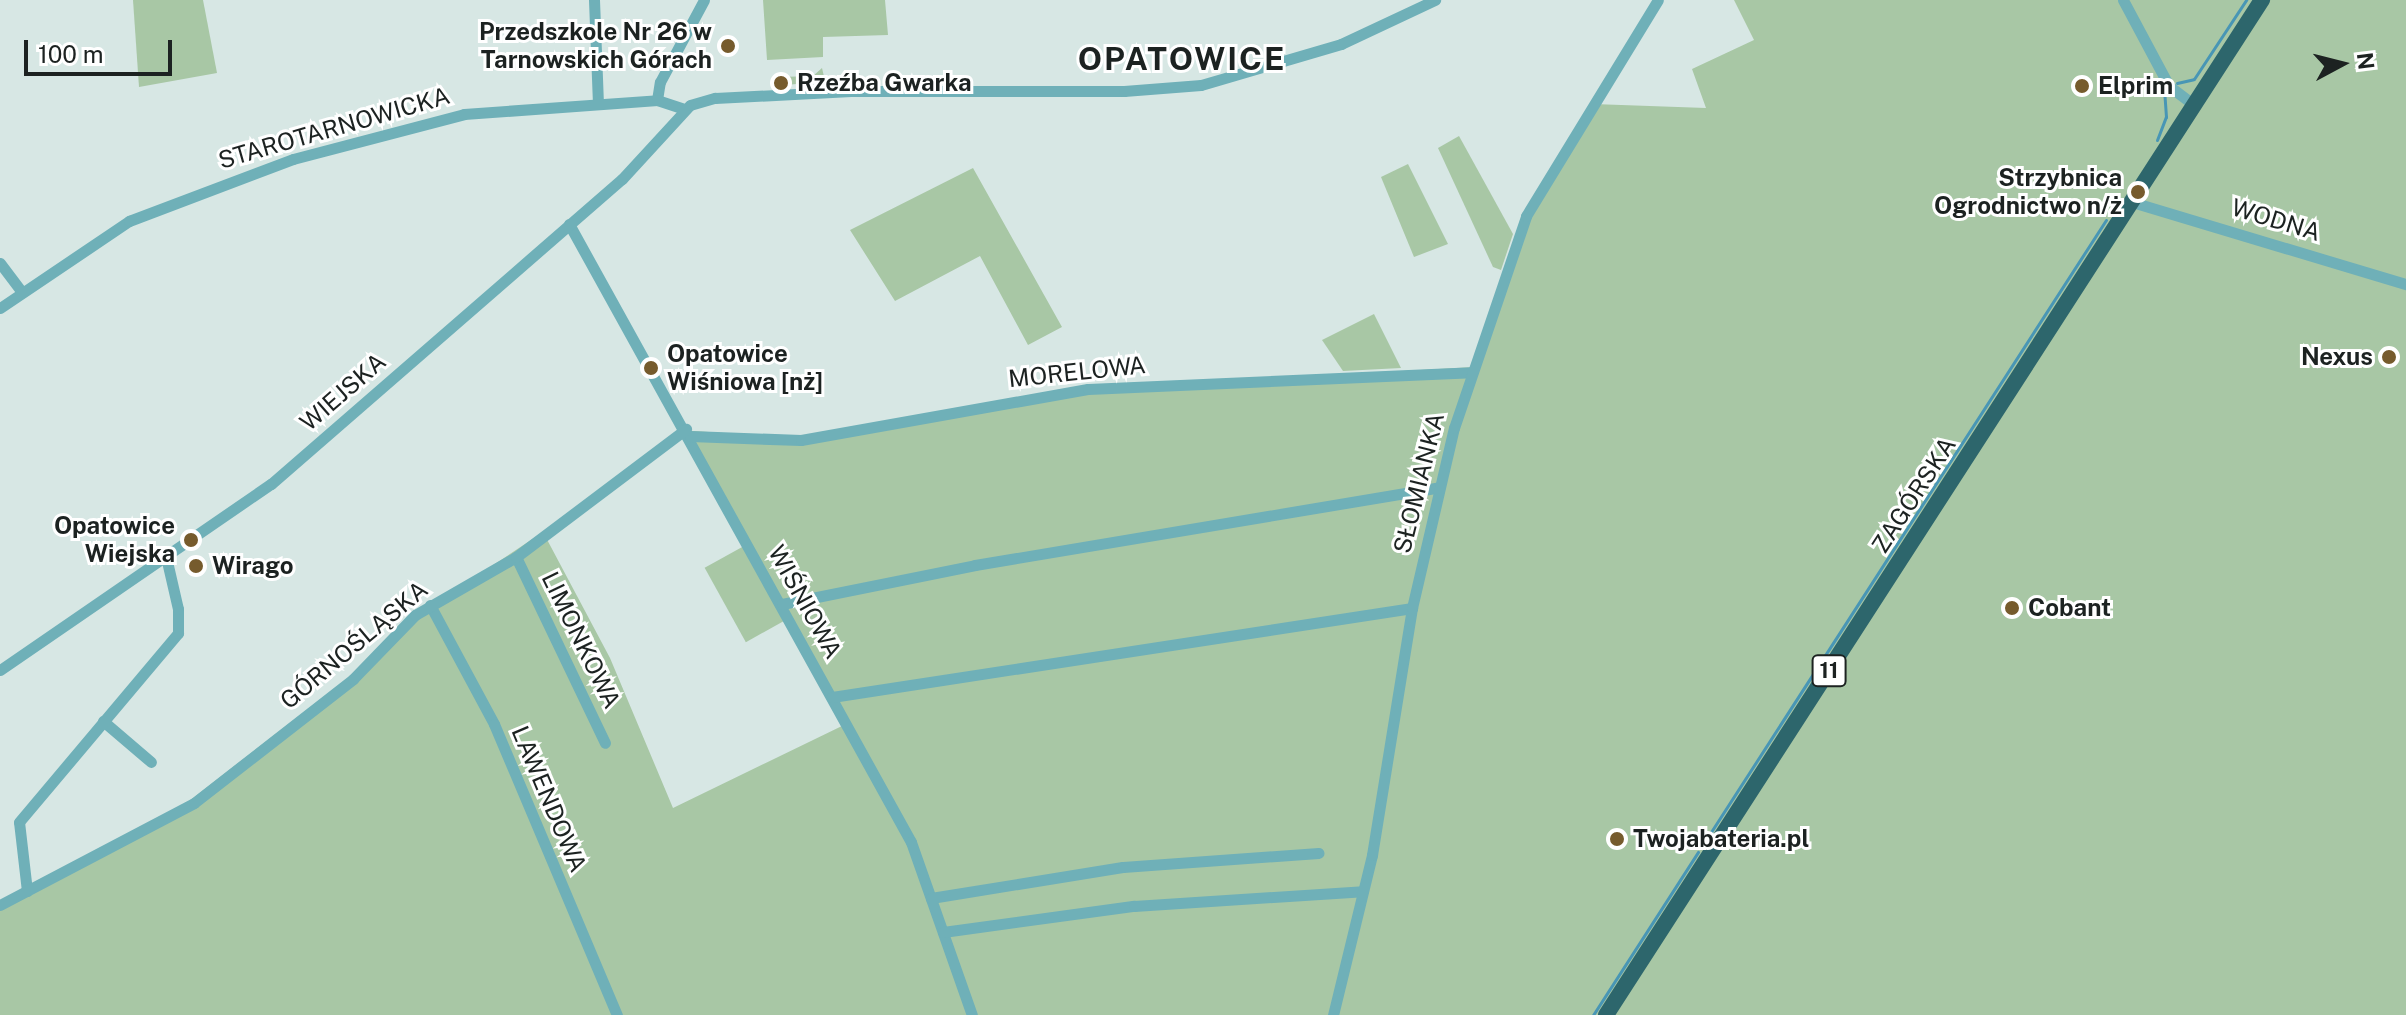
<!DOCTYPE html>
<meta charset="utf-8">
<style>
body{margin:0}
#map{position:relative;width:2406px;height:1015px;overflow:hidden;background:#d7e7e4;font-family:"Public Sans",sans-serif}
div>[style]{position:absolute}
.green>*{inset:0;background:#a8c7a5;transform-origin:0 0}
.stream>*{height:3px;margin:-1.5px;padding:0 1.5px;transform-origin:1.5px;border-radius:1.5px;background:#4896b5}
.minor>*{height:11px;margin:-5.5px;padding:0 5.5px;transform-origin:5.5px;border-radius:5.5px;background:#6fb0b8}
.highway>*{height:16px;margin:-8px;padding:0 8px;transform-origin:8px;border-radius:8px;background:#2d666c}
.dots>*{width:22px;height:22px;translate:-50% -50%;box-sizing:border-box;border:4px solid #fff;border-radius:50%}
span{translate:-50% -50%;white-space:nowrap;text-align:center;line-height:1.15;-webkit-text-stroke:6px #fff;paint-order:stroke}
.shield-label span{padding:2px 6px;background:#fff;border:2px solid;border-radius:6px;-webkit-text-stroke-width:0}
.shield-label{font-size:22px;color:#1c2221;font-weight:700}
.poi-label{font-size:24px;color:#1c2221;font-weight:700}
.right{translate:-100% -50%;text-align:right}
.left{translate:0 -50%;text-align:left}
.street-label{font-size:24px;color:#1c2221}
.district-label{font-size:32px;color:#1c2221;font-weight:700;letter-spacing:2px}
.north{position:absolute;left:2302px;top:24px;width:80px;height:80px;-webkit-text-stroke:6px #fff;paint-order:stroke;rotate:83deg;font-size:22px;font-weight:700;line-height:32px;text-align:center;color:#1c2221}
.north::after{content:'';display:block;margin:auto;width:28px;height:36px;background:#1c2221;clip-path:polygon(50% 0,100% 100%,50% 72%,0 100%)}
.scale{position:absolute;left:24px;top:40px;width:148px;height:36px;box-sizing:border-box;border:4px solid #1c2221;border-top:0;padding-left:10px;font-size:24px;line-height:28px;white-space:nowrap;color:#1c2221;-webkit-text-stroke:6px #fff;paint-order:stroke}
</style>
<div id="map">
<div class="green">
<i style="clip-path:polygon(133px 0,203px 0,217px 73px,139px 87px)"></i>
<i style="clip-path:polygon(763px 0,885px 0,888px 35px,823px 37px,823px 57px,767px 60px)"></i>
<i style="clip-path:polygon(1734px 0,2406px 0,2406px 1015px,0 1015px,0 905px,175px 812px,361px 668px,402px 626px,543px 532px,610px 658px,673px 808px,844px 725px,679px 430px,795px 438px,1065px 390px,1474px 367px,1516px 245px,1593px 104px,1706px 108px,1692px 69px,1754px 40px)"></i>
<i style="clip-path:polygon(822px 68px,825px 81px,777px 86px,780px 77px,813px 76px)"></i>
<i style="clip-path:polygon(1459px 136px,1513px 234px,1501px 270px,1493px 267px,1438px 148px)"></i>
<i style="clip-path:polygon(1408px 164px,1448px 244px,1414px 257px,1381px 177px)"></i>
<i style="clip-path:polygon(973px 168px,1062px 327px,1028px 345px,980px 256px,895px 301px,850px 230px)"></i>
<i style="clip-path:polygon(1374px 314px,1401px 368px,1343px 371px,1322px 340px)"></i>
<i style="left:744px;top:546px;width:85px;height:45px;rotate:61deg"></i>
</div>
<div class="stream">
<i style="left:2177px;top:83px;width:17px;rotate:-13deg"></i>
<i style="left:2194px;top:79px;width:95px;rotate:-56.6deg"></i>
<i style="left:2157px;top:140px;width:25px;rotate:-69deg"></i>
<i style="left:2166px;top:117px;width:28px;rotate:-94deg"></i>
<i style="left:1709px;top:835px;width:732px;rotate:-57.16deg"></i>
<i style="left:1593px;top:1015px;width:194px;rotate:-57.2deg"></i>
</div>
<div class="minor">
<i style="left:594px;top:0;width:103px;rotate:87.8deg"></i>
<i style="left:2123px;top:0;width:98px;rotate:61.9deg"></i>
<i style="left:2169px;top:86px;width:30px;rotate:37deg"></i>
<i style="left:657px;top:100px;width:18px;rotate:-81deg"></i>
<i style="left:660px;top:82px;width:93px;rotate:-61.8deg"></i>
<i style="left:2132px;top:202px;width:286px;rotate:16.7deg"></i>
<i style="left:569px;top:224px;width:706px;rotate:61.04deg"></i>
<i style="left:911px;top:842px;width:183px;rotate:70.6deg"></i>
<i style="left:0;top:263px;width:36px;rotate:53deg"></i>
<i style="left:0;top:308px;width:156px;rotate:-34deg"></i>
<i style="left:129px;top:221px;width:175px;rotate:-20.7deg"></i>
<i style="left:293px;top:159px;width:177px;rotate:-14.7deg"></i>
<i style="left:464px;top:114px;width:194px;rotate:-4.1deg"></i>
<i style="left:657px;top:100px;width:28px;rotate:18deg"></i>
<i style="left:690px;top:436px;width:111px;rotate:2.1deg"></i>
<i style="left:801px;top:440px;width:291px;rotate:-10.1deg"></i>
<i style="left:1088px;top:389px;width:384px;rotate:-2.5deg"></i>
<i style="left:516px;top:557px;width:206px;rotate:64.4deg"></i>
<i style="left:782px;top:604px;width:197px;rotate:-11.4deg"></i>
<i style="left:975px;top:565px;width:471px;rotate:-9.5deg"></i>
<i style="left:430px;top:605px;width:135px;rotate:61.7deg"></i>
<i style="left:494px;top:724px;width:316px;rotate:67.1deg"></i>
<i style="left:0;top:670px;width:329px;rotate:-34.5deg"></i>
<i style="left:271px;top:484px;width:465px;rotate:-41deg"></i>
<i style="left:622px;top:179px;width:100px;rotate:-47.4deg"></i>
<i style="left:690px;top:105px;width:26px;rotate:-16deg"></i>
<i style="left:715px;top:98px;width:136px;rotate:-2.9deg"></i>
<i style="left:851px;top:91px;width:273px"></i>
<i style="left:1124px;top:91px;width:77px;rotate:-4.5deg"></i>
<i style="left:1201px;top:85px;width:146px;rotate:-16.3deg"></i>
<i style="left:1341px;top:44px;width:104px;rotate:-25.1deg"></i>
<i style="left:832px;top:697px;width:587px;rotate:-8.72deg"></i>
<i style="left:103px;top:721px;width:63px;rotate:40.5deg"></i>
<i style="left:27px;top:891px;width:69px;rotate:-96.6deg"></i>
<i style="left:19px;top:822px;width:247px;rotate:-49.9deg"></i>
<i style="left:178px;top:633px;width:24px;rotate:-90deg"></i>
<i style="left:178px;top:609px;width:53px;rotate:-103deg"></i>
<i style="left:931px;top:898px;width:194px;rotate:-9.2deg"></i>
<i style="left:1123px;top:867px;width:196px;rotate:-4.1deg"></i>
<i style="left:0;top:905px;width:219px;rotate:-27.7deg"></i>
<i style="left:194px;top:803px;width:202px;rotate:-37.9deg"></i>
<i style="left:353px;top:679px;width:89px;rotate:-45.9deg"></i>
<i style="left:415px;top:615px;width:116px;rotate:-29.9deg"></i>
<i style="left:516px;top:557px;width:213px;rotate:-37deg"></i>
<i style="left:943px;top:932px;width:193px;rotate:-7.8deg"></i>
<i style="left:1134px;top:906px;width:229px;rotate:-3.7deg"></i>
<i style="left:1333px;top:1015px;width:165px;rotate:-76.3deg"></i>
<i style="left:1372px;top:855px;width:250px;rotate:-80.8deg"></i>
<i style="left:1412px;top:608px;width:185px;rotate:-76.9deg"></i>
<i style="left:1454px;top:428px;width:224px;rotate:-71.2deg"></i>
<i style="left:1526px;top:216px;width:253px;rotate:-58.6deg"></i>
</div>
<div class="highway">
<i style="left:1606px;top:1015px;width:1209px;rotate:-57.13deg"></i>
</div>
<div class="dots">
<i style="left:728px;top:46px;background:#765b2d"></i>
<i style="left:781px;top:83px;background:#765b2d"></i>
<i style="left:2082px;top:86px;background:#765b2d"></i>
<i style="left:2138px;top:192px;background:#765b2d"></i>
<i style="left:2389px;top:357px;background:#765b2d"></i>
<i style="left:651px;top:368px;background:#765b2d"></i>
<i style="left:191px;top:540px;background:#765b2d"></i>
<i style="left:196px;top:566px;background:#765b2d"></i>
<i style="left:2012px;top:608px;background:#765b2d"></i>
<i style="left:1617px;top:839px;background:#765b2d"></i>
</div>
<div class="shield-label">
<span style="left:1829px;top:671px">11</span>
</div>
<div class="poi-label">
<span class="right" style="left:712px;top:46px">Przedszkole Nr 26 w<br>Tarnowskich Górach</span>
<span class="left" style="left:797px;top:83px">Rzeźba Gwarka</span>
<span class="left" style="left:2098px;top:86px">Elprim</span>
<span class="right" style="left:2122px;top:192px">Strzybnica<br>Ogrodnictwo n/ż</span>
<span class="left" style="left:667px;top:368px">Opatowice<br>Wiśniowa [nż]</span>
<span class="right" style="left:2373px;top:357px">Nexus</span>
<span class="right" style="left:175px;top:540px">Opatowice<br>Wiejska</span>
<span class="left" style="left:212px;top:566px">Wirago</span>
<span class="left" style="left:2028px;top:608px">Cobant</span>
<span class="left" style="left:1633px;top:839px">Twojabateria.pl</span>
</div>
<div class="street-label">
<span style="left:334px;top:128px;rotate:-16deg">STAROTARNOWICKA</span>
<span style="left:2276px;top:220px;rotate:17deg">WODNA</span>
<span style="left:1077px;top:372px;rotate:-6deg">MORELOWA</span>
<span style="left:343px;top:392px;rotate:-41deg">WIEJSKA</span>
<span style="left:1419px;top:483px;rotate:-76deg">SŁOMIANKA</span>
<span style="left:1914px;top:495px;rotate:-57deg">ZAGÓRSKA</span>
<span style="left:805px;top:602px;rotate:61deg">WIŚNIOWA</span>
<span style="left:581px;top:640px;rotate:64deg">LIMONKOWA</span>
<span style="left:354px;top:645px;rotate:-40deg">GÓRNOŚLĄSKA</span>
<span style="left:549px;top:799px;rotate:67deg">LAWENDOWA</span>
</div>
<div class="district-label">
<span style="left:1182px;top:59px">OPATOWICE</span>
</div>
<div class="north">N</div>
<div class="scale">100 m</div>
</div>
